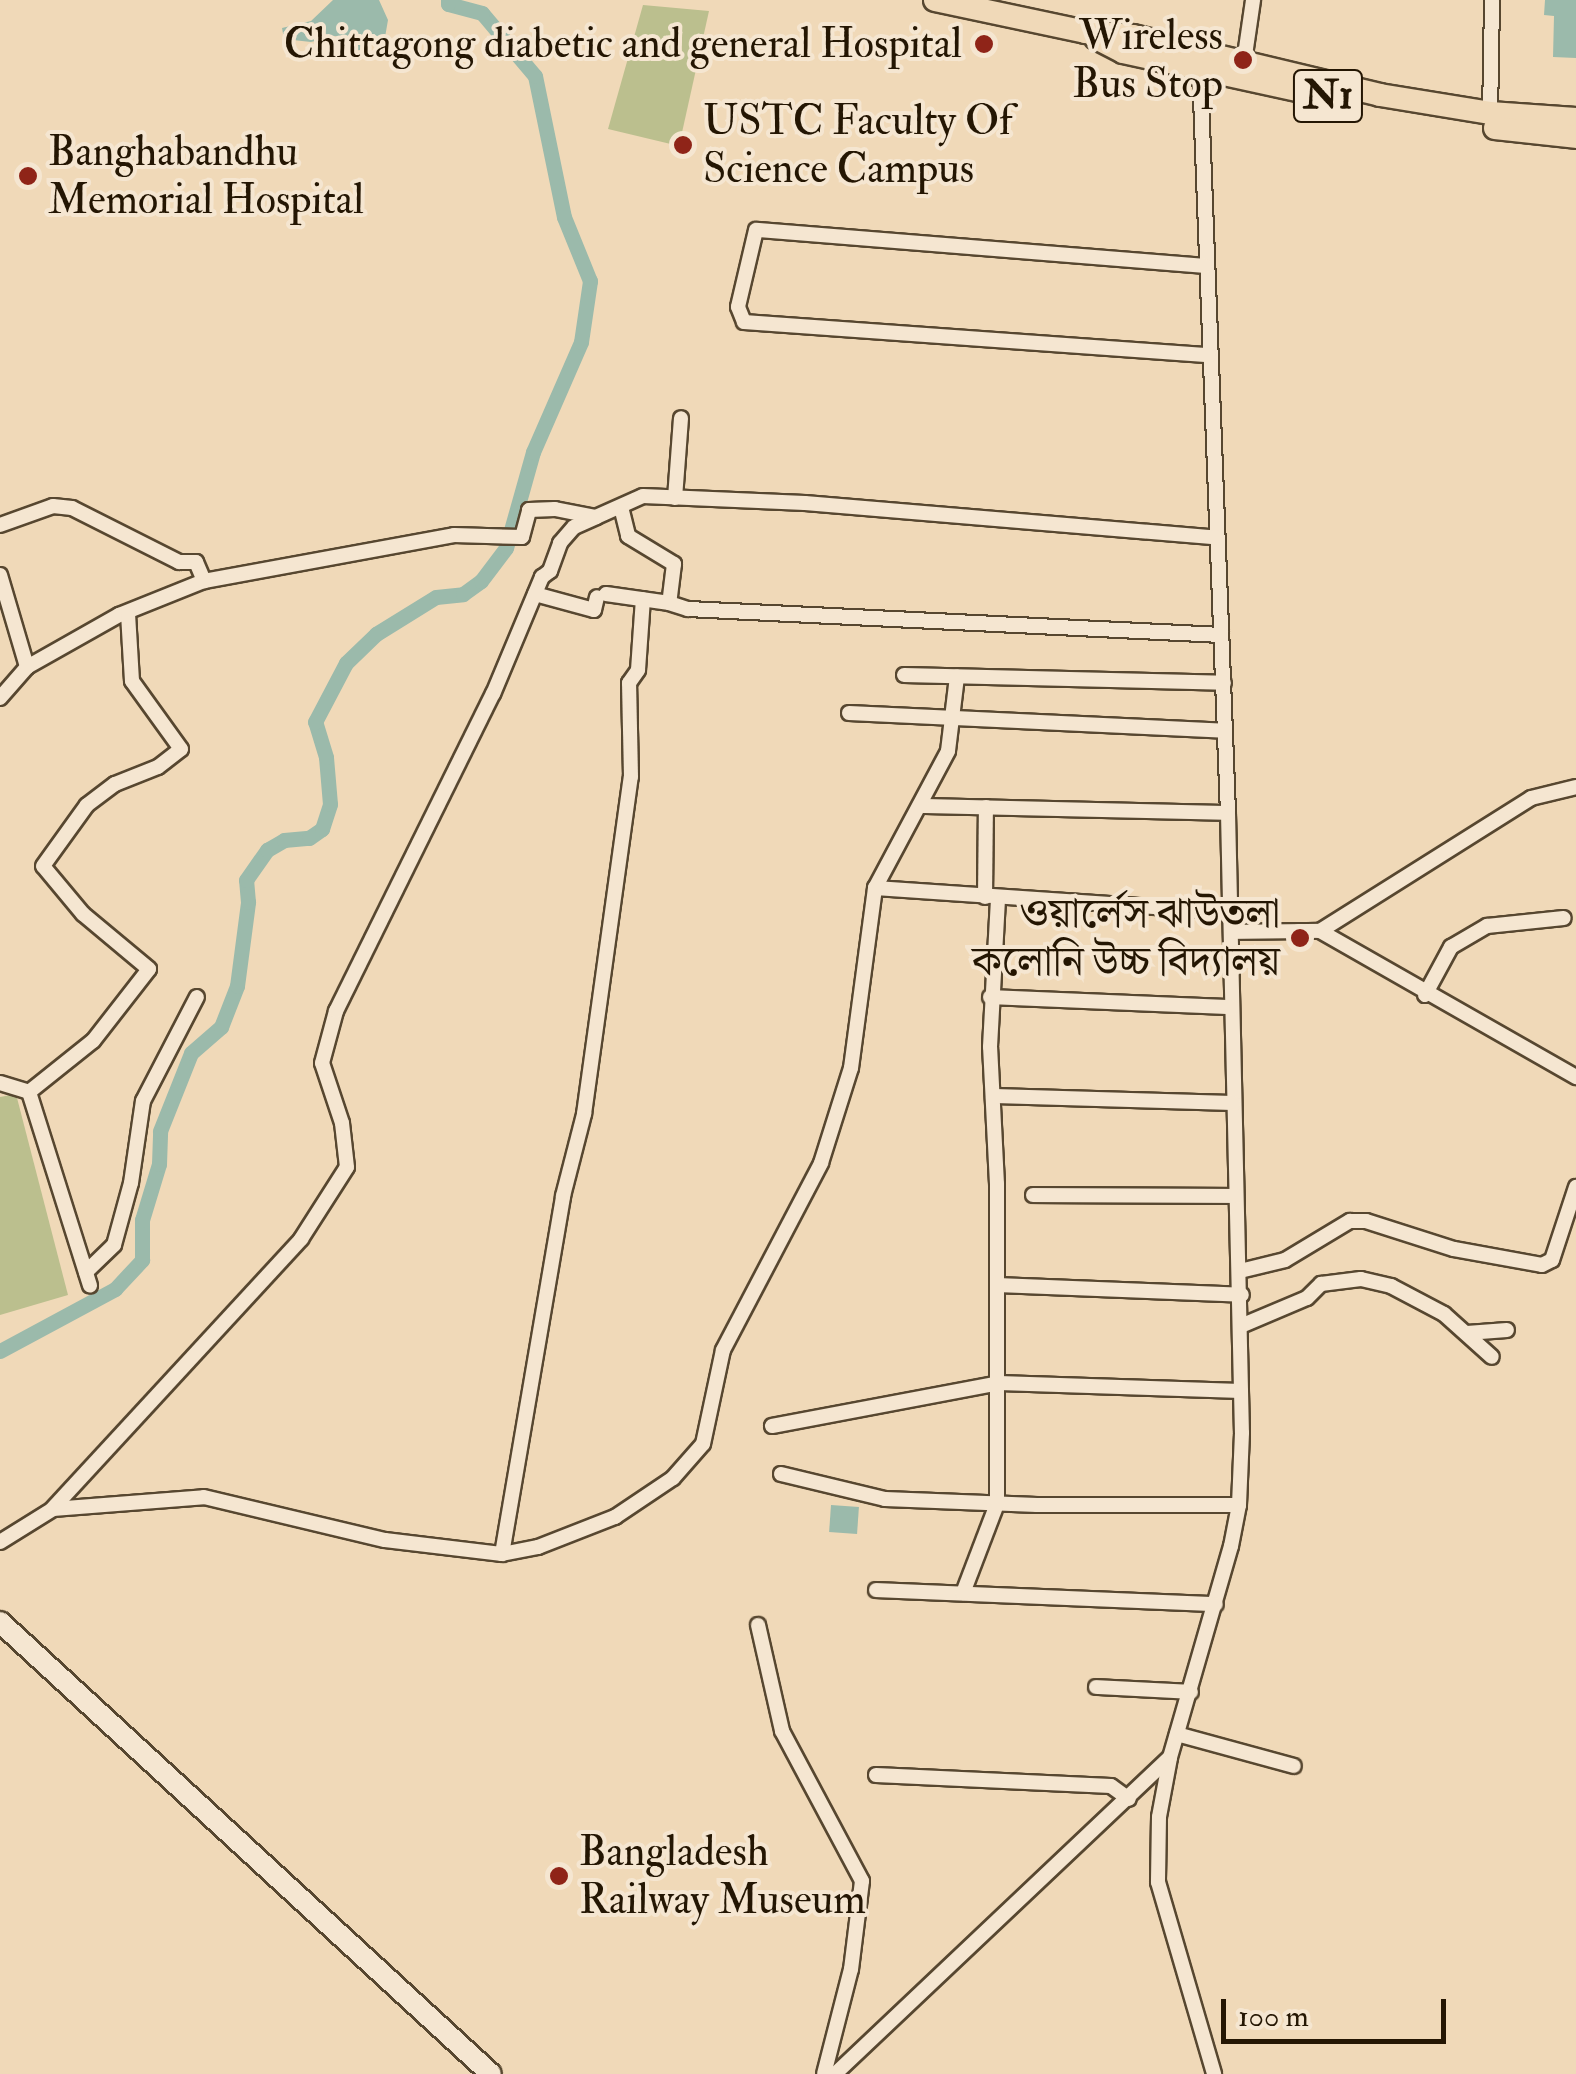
<!DOCTYPE html>
<meta charset="utf-8">
<style>
body{margin:0}
#map{position:relative;width:1576px;height:2074px;overflow:hidden;background:#f0d9b8;font-family:"IM FELL Double Pica","Noto Serif Bengali",serif}
div>[style]{position:absolute}
.green>*{inset:0;background:#bbbf8e}
.water>*{inset:0;background:#9bbaab;transform-origin:0 0}
.canal>*{height:15px;margin:-7.5px;padding:0 7.5px;transform-origin:7.5px;border-radius:7.5px;background:#9bbaab}
.roads{filter:drop-shadow(2px 0 #574730) drop-shadow(-2px 0 #574730) drop-shadow(0 2px #574730) drop-shadow(0 -2px #574730)}
.minor>*{height:14px;margin:-7px;padding:0 7px;transform-origin:7px;border-radius:7px;background:#f5e6d1}
.secondary>*{height:20px;margin:-10px;padding:0 10px;transform-origin:10px;border-radius:10px;background:#f5e6d1}
.trunk>*{height:22px;margin:-11px;padding:0 11px;transform-origin:11px;border-radius:11px;background:#f0d9b8}
.dots>*{width:28px;height:28px;translate:-50% -50%;box-sizing:border-box;border:5px solid #f5e6d1;border-radius:50%}
span{translate:-50% -50%;white-space:nowrap;text-align:center;line-height:1.15;-webkit-text-stroke:8px #f5e6d1;paint-order:stroke}
.shield-label span{padding:2px 8px;background:#f5e6d1;border:2px solid;border-radius:8px;-webkit-text-stroke-width:0}
.shield-label{font-size:40px;color:#241603;font-weight:700}
.poi-label{font-size:42px;color:#241603}
.right{translate:-100% -50%;text-align:right}
.left{translate:0 -50%;text-align:left}
.scale{position:absolute;left:1221px;top:1999px;width:225px;height:45px;box-sizing:border-box;border:5px solid #241603;border-top:0;padding-left:12px;font-size:30px;line-height:35px;white-space:nowrap;color:#241603;-webkit-text-stroke:8px #f5e6d1;paint-order:stroke}
</style>
<div id="map">
<div class="green">
<i style="clip-path:polygon(643px 5px,709px 11px,679px 146px,608px 129px)"></i>
<i style="clip-path:polygon(16px 1094px,68px 1295px,0 1315px,0 1097px)"></i>
</div>
<div class="water">
<i style="clip-path:polygon(333px 0,379px 0,388px 20px,384px 43px,369px 38px,361px 50px,350px 51px,347px 40px,335px 36px,311px 42px,284px 39px,282px 28px,311px 21px)"></i>
<i style="clip-path:polygon(1545px 0,1576px 0,1576px 58px,1553px 57px,1554px 16px,1544px 15px)"></i>
<i style="left:831px;top:1505px;width:28px;height:27px;rotate:4deg"></i>
</div>
<div class="canal">
<i style="left:0;top:1351px;width:131px;rotate:-28.3deg"></i>
<i style="left:115px;top:1289px;width:40px;rotate:-47deg"></i>
<i style="left:142px;top:1260px;width:40px;rotate:-90deg"></i>
<i style="left:142px;top:1220px;width:59px;rotate:-73.1deg"></i>
<i style="left:159px;top:1164px;width:33px;rotate:-88deg"></i>
<i style="left:160px;top:1131px;width:84px;rotate:-68.3deg"></i>
<i style="left:191px;top:1053px;width:40px;rotate:-41deg"></i>
<i style="left:221px;top:1027px;width:44px;rotate:-68.7deg"></i>
<i style="left:237px;top:986px;width:85px;rotate:-82.5deg"></i>
<i style="left:248px;top:902px;width:22px;rotate:-95deg"></i>
<i style="left:246px;top:880px;width:37px;rotate:-55deg"></i>
<i style="left:267px;top:850px;width:20px;rotate:-30deg"></i>
<i style="left:284px;top:840px;width:25px;rotate:-5deg"></i>
<i style="left:309px;top:838px;width:16px;rotate:-35deg"></i>
<i style="left:322px;top:829px;width:26px;rotate:-72deg"></i>
<i style="left:330px;top:804px;width:47px;rotate:-94.9deg"></i>
<i style="left:326px;top:757px;width:37px;rotate:-107deg"></i>
<i style="left:315px;top:722px;width:67px;rotate:-62.3deg"></i>
<i style="left:346px;top:663px;width:42px;rotate:-44deg"></i>
<i style="left:376px;top:634px;width:70px;rotate:-31.7deg"></i>
<i style="left:436px;top:597px;width:27px;rotate:-6deg"></i>
<i style="left:463px;top:594px;width:22px;rotate:-36deg"></i>
<i style="left:481px;top:581px;width:41px;rotate:-52.9deg"></i>
<i style="left:506px;top:548px;width:100px;rotate:-74.3deg"></i>
<i style="left:533px;top:452px;width:120px;rotate:-66.4deg"></i>
<i style="left:581px;top:342px;width:62px;rotate:-81.6deg"></i>
<i style="left:590px;top:281px;width:69px;rotate:-112.1deg"></i>
<i style="left:564px;top:217px;width:144px;rotate:-101.6deg"></i>
<i style="left:535px;top:76px;width:82px;rotate:-130.1deg"></i>
<i style="left:482px;top:13px;width:35px;rotate:-165deg"></i>
<i style="left:448px;top:4px;width:4px;rotate:-90deg"></i>
</div>
<div class="roads">
<div class="minor">
<i style="left:1244px;top:62px;width:63px;rotate:-81.7deg"></i>
<i style="left:1200px;top:71px;width:743px;rotate:87.84deg"></i>
<i style="left:1228px;top:813px;width:620px;rotate:88.71deg"></i>
<i style="left:1242px;top:1433px;width:72px;rotate:92.4deg"></i>
<i style="left:1239px;top:1505px;width:42px;rotate:101deg"></i>
<i style="left:1231px;top:1546px;width:221px;rotate:106.1deg"></i>
<i style="left:1170px;top:1758px;width:60px;rotate:100.6deg"></i>
<i style="left:1159px;top:1817px;width:65px;rotate:90.9deg"></i>
<i style="left:1158px;top:1882px;width:200px;rotate:73.7deg"></i>
<i style="left:1490px;top:116px;width:116px;rotate:-89deg"></i>
<i style="left:1205px;top:266px;width:450px;rotate:-175.4deg"></i>
<i style="left:756px;top:230px;width:79px;rotate:103.2deg"></i>
<i style="left:738px;top:307px;width:16px;rotate:68deg"></i>
<i style="left:744px;top:322px;width:466px;rotate:4.1deg"></i>
<i style="left:675px;top:498px;width:80px;rotate:-85.7deg"></i>
<i style="left:621px;top:507px;width:30px;rotate:76deg"></i>
<i style="left:628px;top:536px;width:54px;rotate:31.3deg"></i>
<i style="left:674px;top:564px;width:39px;rotate:97deg"></i>
<i style="left:669px;top:603px;width:20px;rotate:18deg"></i>
<i style="left:688px;top:609px;width:534px;rotate:2.79deg"></i>
<i style="left:0;top:525px;width:56px;rotate:-19.7deg"></i>
<i style="left:53px;top:506px;width:19px;rotate:6deg"></i>
<i style="left:72px;top:508px;width:120px;rotate:26.8deg"></i>
<i style="left:179px;top:562px;width:17px"></i>
<i style="left:196px;top:562px;width:21px;rotate:67deg"></i>
<i style="left:204px;top:581px;width:254px;rotate:-10.4deg"></i>
<i style="left:454px;top:535px;width:68px;rotate:1.7deg"></i>
<i style="left:522px;top:537px;width:28px;rotate:-75deg"></i>
<i style="left:529px;top:510px;width:26px;rotate:-2deg"></i>
<i style="left:555px;top:509px;width:42px;rotate:11deg"></i>
<i style="left:596px;top:517px;width:51px;rotate:-24.1deg"></i>
<i style="left:643px;top:496px;width:162px;rotate:2.5deg"></i>
<i style="left:805px;top:503px;width:414px;rotate:4.8deg"></i>
<i style="left:0;top:575px;width:96px;rotate:73.6deg"></i>
<i style="left:535px;top:594px;width:61px;rotate:15.2deg"></i>
<i style="left:594px;top:610px;width:13px;rotate:-77deg"></i>
<i style="left:606px;top:594px;width:64px;rotate:8.1deg"></i>
<i style="left:904px;top:675px;width:320px;rotate:1.4deg"></i>
<i style="left:0;top:698px;width:41px;rotate:-48.9deg"></i>
<i style="left:27px;top:667px;width:106px;rotate:-29.5deg"></i>
<i style="left:119px;top:615px;width:92px;rotate:-21.8deg"></i>
<i style="left:849px;top:713px;width:376px;rotate:2.7deg"></i>
<i style="left:921px;top:806px;width:307px;rotate:1.3deg"></i>
<i style="left:875px;top:888px;width:357px;rotate:3.9deg"></i>
<i style="left:985px;top:897px;width:90px;rotate:-89.4deg"></i>
<i style="left:1320px;top:931px;width:249px;rotate:-32.2deg"></i>
<i style="left:1531px;top:798px;width:46px;rotate:-13.7deg"></i>
<i style="left:1232px;top:932px;width:88px;rotate:-0.7deg"></i>
<i style="left:1320px;top:931px;width:295px;rotate:29.7deg"></i>
<i style="left:1425px;top:995px;width:55px;rotate:-61.6deg"></i>
<i style="left:1451px;top:947px;width:42px;rotate:-30.3deg"></i>
<i style="left:1487px;top:926px;width:77px;rotate:-5.9deg"></i>
<i style="left:990px;top:997px;width:242px;rotate:2.4deg"></i>
<i style="left:0;top:1083px;width:30px;rotate:17deg"></i>
<i style="left:29px;top:1092px;width:203px;rotate:72.5deg"></i>
<i style="left:29px;top:1092px;width:82px;rotate:-38.6deg"></i>
<i style="left:93px;top:1041px;width:91px;rotate:-52.1deg"></i>
<i style="left:149px;top:969px;width:86px;rotate:-140.2deg"></i>
<i style="left:83px;top:914px;width:62px;rotate:-129.8deg"></i>
<i style="left:43px;top:866px;width:75px;rotate:-54.2deg"></i>
<i style="left:87px;top:805px;width:35px;rotate:-37deg"></i>
<i style="left:115px;top:784px;width:46px;rotate:-21.6deg"></i>
<i style="left:158px;top:767px;width:29px;rotate:-38deg"></i>
<i style="left:181px;top:749px;width:84px;rotate:-125.8deg"></i>
<i style="left:132px;top:681px;width:68px;rotate:-93.4deg"></i>
<i style="left:993px;top:1096px;width:241px;rotate:1.7deg"></i>
<i style="left:1033px;top:1195px;width:203px;rotate:0.3deg"></i>
<i style="left:1240px;top:1271px;width:46px;rotate:-13.7deg"></i>
<i style="left:1285px;top:1260px;width:76px;rotate:-31deg"></i>
<i style="left:1350px;top:1221px;width:16px"></i>
<i style="left:1366px;top:1221px;width:92px;rotate:17.7deg"></i>
<i style="left:1454px;top:1249px;width:89px;rotate:10.3deg"></i>
<i style="left:1542px;top:1265px;width:11px;rotate:-27deg"></i>
<i style="left:1552px;top:1260px;width:77px;rotate:-71.8deg"></i>
<i style="left:86px;top:1272px;width:39px;rotate:-44deg"></i>
<i style="left:114px;top:1245px;width:64px;rotate:-74.7deg"></i>
<i style="left:131px;top:1183px;width:83px;rotate:-81.7deg"></i>
<i style="left:143px;top:1101px;width:117px;rotate:-62.6deg"></i>
<i style="left:997px;top:1285px;width:245px;rotate:2.3deg"></i>
<i style="left:1243px;top:1325px;width:69px;rotate:-22.9deg"></i>
<i style="left:1307px;top:1298px;width:20px;rotate:-45deg"></i>
<i style="left:1321px;top:1284px;width:40px;rotate:-7.1deg"></i>
<i style="left:1361px;top:1279px;width:31px;rotate:13deg"></i>
<i style="left:1391px;top:1286px;width:60px;rotate:27.8deg"></i>
<i style="left:1444px;top:1314px;width:64px;rotate:41.9deg"></i>
<i style="left:1467px;top:1333px;width:40px;rotate:-4.3deg"></i>
<i style="left:772px;top:1426px;width:231px;rotate:-10.7deg"></i>
<i style="left:999px;top:1383px;width:242px;rotate:1.9deg"></i>
<i style="left:781px;top:1474px;width:107px;rotate:13.5deg"></i>
<i style="left:885px;top:1499px;width:152px;rotate:2.3deg"></i>
<i style="left:1037px;top:1505px;width:202px"></i>
<i style="left:53px;top:1508px;width:366px;rotate:-47.3deg"></i>
<i style="left:301px;top:1239px;width:85px;rotate:-57.4deg"></i>
<i style="left:347px;top:1167px;width:44px;rotate:-96.5deg"></i>
<i style="left:342px;top:1123px;width:63px;rotate:-108.4deg"></i>
<i style="left:322px;top:1063px;width:54px;rotate:-74.9deg"></i>
<i style="left:336px;top:1011px;width:354px;rotate:-63.7deg"></i>
<i style="left:493px;top:694px;width:127px;rotate:-67.3deg"></i>
<i style="left:542px;top:577px;width:10px;rotate:-37deg"></i>
<i style="left:550px;top:571px;width:30px;rotate:-70deg"></i>
<i style="left:560px;top:543px;width:21px;rotate:-49deg"></i>
<i style="left:574px;top:527px;width:24px;rotate:-24deg"></i>
<i style="left:0;top:1542px;width:62px;rotate:-31.9deg"></i>
<i style="left:53px;top:1509px;width:151px;rotate:-4.5deg"></i>
<i style="left:204px;top:1497px;width:186px;rotate:13.4deg"></i>
<i style="left:385px;top:1540px;width:118px;rotate:6.8deg"></i>
<i style="left:502px;top:1554px;width:37px;rotate:-11deg"></i>
<i style="left:538px;top:1547px;width:83px;rotate:-21.3deg"></i>
<i style="left:615px;top:1517px;width:70px;rotate:-33.9deg"></i>
<i style="left:673px;top:1478px;width:45px;rotate:-48.6deg"></i>
<i style="left:703px;top:1444px;width:96px;rotate:-78deg"></i>
<i style="left:723px;top:1350px;width:211px;rotate:-62.3deg"></i>
<i style="left:821px;top:1163px;width:100px;rotate:-72.5deg"></i>
<i style="left:851px;top:1068px;width:182px;rotate:-82.4deg"></i>
<i style="left:875px;top:888px;width:155px;rotate:-61.9deg"></i>
<i style="left:948px;top:751px;width:75px;rotate:-83.1deg"></i>
<i style="left:502px;top:1554px;width:363px;rotate:-80.3deg"></i>
<i style="left:563px;top:1196px;width:85px;rotate:-75.6deg"></i>
<i style="left:584px;top:1114px;width:340px;rotate:-82.1deg"></i>
<i style="left:631px;top:777px;width:94px;rotate:-91.2deg"></i>
<i style="left:629px;top:683px;width:16px;rotate:-55deg"></i>
<i style="left:638px;top:670px;width:71px;rotate:-86deg"></i>
<i style="left:876px;top:1590px;width:340px;rotate:2.4deg"></i>
<i style="left:963px;top:1593px;width:95px;rotate:-69.1deg"></i>
<i style="left:997px;top:1504px;width:320px;rotate:-90deg"></i>
<i style="left:997px;top:1184px;width:137px;rotate:-92.9deg"></i>
<i style="left:990px;top:1047px;width:148px;rotate:-86.9deg"></i>
<i style="left:758px;top:1625px;width:109px;rotate:77.2deg"></i>
<i style="left:782px;top:1731px;width:170px;rotate:61.9deg"></i>
<i style="left:862px;top:1881px;width:89px;rotate:97.1deg"></i>
<i style="left:851px;top:1969px;width:108px;rotate:104.4deg"></i>
<i style="left:1096px;top:1687px;width:95px;rotate:3deg"></i>
<i style="left:1177px;top:1734px;width:121px;rotate:15.3deg"></i>
<i style="left:876px;top:1775px;width:235px;rotate:2.7deg"></i>
<i style="left:1111px;top:1786px;width:22px;rotate:36deg"></i>
<i style="left:835px;top:2074px;width:460px;rotate:-43.4deg"></i>
</div>
<div class="secondary">
<i style="left:0;top:1622px;width:667px;rotate:42.63deg"></i>
</div>
<div class="trunk">
<i style="left:935px;top:0;width:153px;rotate:12deg"></i>
<i style="left:1085px;top:32px;width:48px;rotate:4.8deg"></i>
<i style="left:1133px;top:36px;width:254px;rotate:13.4deg"></i>
<i style="left:1380px;top:95px;width:111px;rotate:9.3deg"></i>
<i style="left:1490px;top:113px;width:86px;rotate:4deg"></i>
<i style="left:1096px;top:38px;width:30px;rotate:27deg"></i>
<i style="left:1123px;top:52px;width:178px;rotate:12.3deg"></i>
<i style="left:1495px;top:128px;width:81px;rotate:6.3deg"></i>
</div>
</div>
<div class="dots">
<i style="left:984px;top:44px;background:#8f2418"></i>
<i style="left:1243px;top:60px;background:#8f2418"></i>
<i style="left:683px;top:145px;background:#8f2418"></i>
<i style="left:28px;top:176px;background:#8f2418"></i>
<i style="left:1300px;top:938px;background:#8f2418"></i>
<i style="left:559px;top:1876px;background:#8f2418"></i>
</div>
<div class="shield-label">
<span style="left:1328px;top:96px">N1</span>
</div>
<div class="poi-label">
<span class="right" style="left:1223px;top:60px">Wireless<br>Bus Stop</span>
<span class="right" style="left:962px;top:44px">Chittagong diabetic and general Hospital</span>
<span class="left" style="left:703px;top:145px">USTC Faculty Of<br>Science Campus</span>
<span class="left" style="left:48px;top:176px">Banghabandhu<br>Memorial Hospital</span>
<span class="right" style="left:1280px;top:938px">ওয়ার্লেস ঝাউতলা<br>কলোনি উচ্চ বিদ্যালয়</span>
<span class="left" style="left:579px;top:1876px">Bangladesh<br>Railway Museum</span>
</div>
<div class="scale">100 m</div>
</div>
